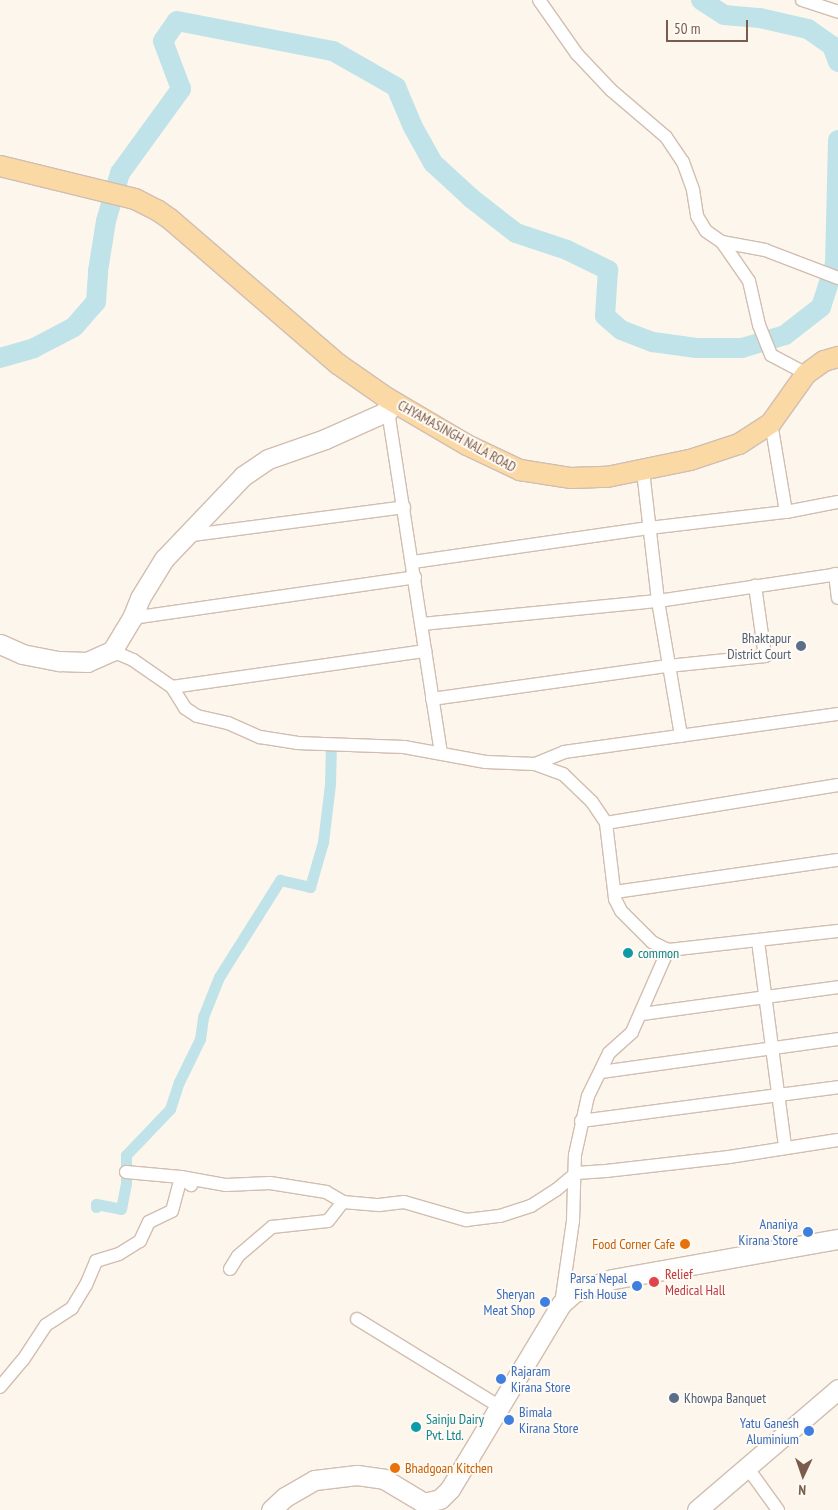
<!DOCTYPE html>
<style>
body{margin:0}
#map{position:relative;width:838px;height:1510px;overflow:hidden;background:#fdf6ec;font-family:"PT Sans Narrow",sans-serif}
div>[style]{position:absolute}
.canal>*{height:11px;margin:-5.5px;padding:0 5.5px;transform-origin:5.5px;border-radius:5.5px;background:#bfe3e8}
.river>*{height:20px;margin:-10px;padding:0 10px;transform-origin:10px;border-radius:10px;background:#bfe3e8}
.roads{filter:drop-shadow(1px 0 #d1beb0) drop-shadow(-1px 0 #d1beb0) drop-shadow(0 1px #d1beb0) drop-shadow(0 -1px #d1beb0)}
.street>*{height:12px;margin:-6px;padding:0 6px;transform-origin:6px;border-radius:6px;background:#fff}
.secondary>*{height:19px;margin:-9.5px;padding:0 9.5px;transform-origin:9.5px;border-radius:9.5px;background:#fff}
.primary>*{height:20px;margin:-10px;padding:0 10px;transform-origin:10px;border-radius:10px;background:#fbd9a5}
.dots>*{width:14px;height:14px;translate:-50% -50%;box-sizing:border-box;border:2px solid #fffaf3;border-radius:50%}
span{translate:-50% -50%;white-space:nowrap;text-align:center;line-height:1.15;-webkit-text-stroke:4px #fffaf3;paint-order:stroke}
.street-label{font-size:14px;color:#7a5c4d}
.service-label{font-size:14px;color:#4e5e75}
.right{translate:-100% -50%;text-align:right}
.left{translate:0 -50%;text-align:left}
.culture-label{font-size:14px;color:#0d838f}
.shop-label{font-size:14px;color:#366cbe}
.food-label{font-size:14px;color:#c56008}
.health-label{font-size:14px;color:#be3a42}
.north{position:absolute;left:778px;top:1450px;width:50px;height:50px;-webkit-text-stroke:4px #fffaf3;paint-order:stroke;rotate:183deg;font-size:14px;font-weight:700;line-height:20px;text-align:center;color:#7a5c4d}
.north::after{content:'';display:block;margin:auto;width:18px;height:22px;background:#7a5c4d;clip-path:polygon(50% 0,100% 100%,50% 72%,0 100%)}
.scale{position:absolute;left:666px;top:20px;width:82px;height:22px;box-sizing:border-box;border:2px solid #7a5c4d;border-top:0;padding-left:6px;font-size:15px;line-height:18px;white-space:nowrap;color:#7a5c4d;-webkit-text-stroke:4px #fffaf3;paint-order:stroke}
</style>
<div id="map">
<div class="canal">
<i style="left:96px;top:1207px;width:3px;rotate:-90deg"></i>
<i style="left:96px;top:1204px;width:25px;rotate:11deg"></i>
<i style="left:121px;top:1209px;width:26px;rotate:-79deg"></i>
<i style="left:126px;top:1183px;width:28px;rotate:-90deg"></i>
<i style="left:126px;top:1155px;width:64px;rotate:-46.3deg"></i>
<i style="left:170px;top:1109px;width:28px;rotate:-72deg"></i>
<i style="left:179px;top:1082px;width:48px;rotate:-64deg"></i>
<i style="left:200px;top:1039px;width:22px;rotate:-82deg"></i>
<i style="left:203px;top:1017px;width:43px;rotate:-68.2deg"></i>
<i style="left:219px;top:977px;width:115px;rotate:-57.8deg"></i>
<i style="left:280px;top:880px;width:31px;rotate:13deg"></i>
<i style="left:310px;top:887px;width:47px;rotate:-73.9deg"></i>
<i style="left:323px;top:842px;width:58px;rotate:-83.1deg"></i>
<i style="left:330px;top:784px;width:40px;rotate:-88.6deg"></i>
</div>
<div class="river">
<i style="left:701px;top:0;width:27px;rotate:33deg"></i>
<i style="left:724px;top:15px;width:36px;rotate:5deg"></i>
<i style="left:760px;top:18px;width:49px;rotate:12.9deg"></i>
<i style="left:808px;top:29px;width:29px;rotate:35deg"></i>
<i style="left:832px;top:46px;width:17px;rotate:69deg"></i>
<i style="left:0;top:358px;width:35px;rotate:-16deg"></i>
<i style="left:34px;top:348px;width:45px;rotate:-27.7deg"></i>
<i style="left:74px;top:327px;width:33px;rotate:-49deg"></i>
<i style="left:96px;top:302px;width:31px;rotate:-86deg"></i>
<i style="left:98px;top:271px;width:51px;rotate:-80.9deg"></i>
<i style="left:106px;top:221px;width:50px;rotate:-73.7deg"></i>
<i style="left:120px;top:173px;width:104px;rotate:-54deg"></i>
<i style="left:181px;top:89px;width:51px;rotate:-110.6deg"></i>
<i style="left:163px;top:41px;width:24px;rotate:-55deg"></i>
<i style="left:177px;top:21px;width:159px;rotate:10.9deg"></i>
<i style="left:333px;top:51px;width:73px;rotate:29.7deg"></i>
<i style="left:396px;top:87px;width:43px;rotate:67deg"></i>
<i style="left:413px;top:127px;width:41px;rotate:60.9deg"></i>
<i style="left:433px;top:163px;width:52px;rotate:42.6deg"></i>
<i style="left:471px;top:198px;width:57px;rotate:37.9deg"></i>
<i style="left:516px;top:233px;width:54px;rotate:18.4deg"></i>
<i style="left:567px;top:250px;width:46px;rotate:26deg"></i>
<i style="left:608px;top:270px;width:46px;rotate:93.7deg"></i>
<i style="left:605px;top:316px;width:21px;rotate:41deg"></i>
<i style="left:621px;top:330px;width:34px;rotate:21deg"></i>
<i style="left:653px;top:342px;width:44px;rotate:7.8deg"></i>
<i style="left:697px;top:348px;width:45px"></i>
<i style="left:742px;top:348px;width:45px;rotate:-16.8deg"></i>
<i style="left:785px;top:335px;width:46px;rotate:-37.9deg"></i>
<i style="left:821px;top:307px;width:45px;rotate:-72deg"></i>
<i style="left:835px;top:264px;width:124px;rotate:-88.6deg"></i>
</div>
<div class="roads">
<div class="street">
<i style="left:539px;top:0;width:66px;rotate:54.9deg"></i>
<i style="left:577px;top:54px;width:50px;rotate:46.6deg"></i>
<i style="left:611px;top:90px;width:72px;rotate:40.5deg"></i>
<i style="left:666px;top:137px;width:30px;rotate:56deg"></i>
<i style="left:683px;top:162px;width:30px;rotate:70deg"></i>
<i style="left:693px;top:190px;width:26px;rotate:81deg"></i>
<i style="left:697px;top:216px;width:17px;rotate:59deg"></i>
<i style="left:706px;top:231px;width:19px;rotate:35deg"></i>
<i style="left:722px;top:242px;width:47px;rotate:55.3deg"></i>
<i style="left:749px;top:281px;width:45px;rotate:77.2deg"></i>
<i style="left:759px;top:325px;width:32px;rotate:68deg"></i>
<i style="left:771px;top:355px;width:40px;rotate:28deg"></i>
<i style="left:802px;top:0;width:38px;rotate:18deg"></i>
<i style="left:722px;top:242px;width:44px;rotate:10.5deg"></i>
<i style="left:765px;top:250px;width:78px;rotate:21deg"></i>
<i style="left:388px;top:411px;width:346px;rotate:81.2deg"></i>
<i style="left:771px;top:423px;width:90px;rotate:80.4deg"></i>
<i style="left:643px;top:471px;width:131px;rotate:83.4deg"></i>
<i style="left:658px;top:601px;width:137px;rotate:80.3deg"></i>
<i style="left:185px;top:536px;width:221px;rotate:-7.5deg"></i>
<i style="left:413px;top:562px;width:238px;rotate:-8.2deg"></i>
<i style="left:649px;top:528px;width:138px;rotate:-6.7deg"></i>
<i style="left:786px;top:512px;width:53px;rotate:-10.9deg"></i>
<i style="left:835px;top:574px;width:24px;rotate:83deg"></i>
<i style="left:132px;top:618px;width:286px;rotate:-8.2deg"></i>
<i style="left:422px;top:624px;width:237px;rotate:-5.6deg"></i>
<i style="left:658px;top:601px;width:182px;rotate:-8.5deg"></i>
<i style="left:112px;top:651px;width:23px;rotate:23deg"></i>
<i style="left:133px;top:660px;width:47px;rotate:34.7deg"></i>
<i style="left:172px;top:687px;width:25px;rotate:58deg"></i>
<i style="left:185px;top:708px;width:14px;rotate:34deg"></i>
<i style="left:197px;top:716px;width:32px;rotate:13deg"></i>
<i style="left:228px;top:723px;width:35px;rotate:24deg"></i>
<i style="left:260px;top:737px;width:37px;rotate:9deg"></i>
<i style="left:297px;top:743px;width:107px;rotate:2.1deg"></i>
<i style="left:404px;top:747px;width:83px;rotate:10.4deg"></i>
<i style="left:486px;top:762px;width:49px;rotate:2.3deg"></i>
<i style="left:535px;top:764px;width:30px;rotate:20deg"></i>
<i style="left:563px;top:774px;width:40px;rotate:44deg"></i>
<i style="left:592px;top:802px;width:25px;rotate:56deg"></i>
<i style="left:606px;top:823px;width:77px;rotate:83.2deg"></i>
<i style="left:615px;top:899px;width:13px;rotate:63deg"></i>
<i style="left:621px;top:911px;width:44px;rotate:45deg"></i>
<i style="left:652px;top:942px;width:18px;rotate:27deg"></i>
<i style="left:668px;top:950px;width:171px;rotate:-6.4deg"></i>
<i style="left:172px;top:687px;width:256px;rotate:-8.1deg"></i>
<i style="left:432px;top:699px;width:238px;rotate:-8deg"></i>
<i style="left:668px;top:666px;width:98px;rotate:-5.9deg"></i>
<i style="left:765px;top:656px;width:71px;rotate:-98.1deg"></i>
<i style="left:535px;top:764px;width:31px;rotate:-22deg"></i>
<i style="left:564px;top:752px;width:277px;rotate:-7.9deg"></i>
<i style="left:606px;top:823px;width:235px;rotate:-9.3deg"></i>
<i style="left:615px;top:892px;width:225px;rotate:-8.2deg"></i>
<i style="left:758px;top:941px;width:208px;rotate:82.5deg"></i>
<i style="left:642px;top:1014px;width:198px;rotate:-7.8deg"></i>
<i style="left:601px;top:1072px;width:239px;rotate:-7.9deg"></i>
<i style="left:581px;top:1121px;width:259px;rotate:-7.5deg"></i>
<i style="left:126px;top:1172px;width:55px;rotate:5.2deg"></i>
<i style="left:181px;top:1177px;width:46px;rotate:10.1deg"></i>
<i style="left:226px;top:1185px;width:44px;rotate:-2.6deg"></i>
<i style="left:270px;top:1183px;width:57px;rotate:9.1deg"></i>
<i style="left:326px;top:1192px;width:20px;rotate:30deg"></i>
<i style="left:230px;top:1269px;width:15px;rotate:-58deg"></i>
<i style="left:238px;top:1256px;width:45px;rotate:-40.5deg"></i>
<i style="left:272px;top:1227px;width:56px;rotate:-6.1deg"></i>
<i style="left:328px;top:1221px;width:24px;rotate:-52deg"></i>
<i style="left:343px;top:1202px;width:36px;rotate:5deg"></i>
<i style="left:379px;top:1205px;width:25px;rotate:-7deg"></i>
<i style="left:404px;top:1202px;width:65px;rotate:16.2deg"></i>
<i style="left:466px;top:1220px;width:34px;rotate:-7deg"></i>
<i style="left:500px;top:1216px;width:33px;rotate:-18deg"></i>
<i style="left:531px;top:1206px;width:30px;rotate:-33deg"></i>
<i style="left:556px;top:1190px;width:26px;rotate:-40deg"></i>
<i style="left:576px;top:1173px;width:30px;rotate:-4deg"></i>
<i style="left:606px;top:1171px;width:124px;rotate:-6.5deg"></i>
<i style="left:729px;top:1157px;width:110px;rotate:-8.9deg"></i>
<i style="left:561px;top:1304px;width:84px;rotate:-81.8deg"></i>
<i style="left:573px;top:1221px;width:66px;rotate:-88.3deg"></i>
<i style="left:575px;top:1155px;width:60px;rotate:-77.6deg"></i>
<i style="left:588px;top:1096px;width:48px;rotate:-64deg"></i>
<i style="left:609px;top:1053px;width:31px;rotate:-42deg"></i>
<i style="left:632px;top:1032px;width:90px;rotate:-66.3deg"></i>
<i style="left:357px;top:1319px;width:168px;rotate:31.6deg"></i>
<i style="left:0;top:1387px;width:35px;rotate:-50deg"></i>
<i style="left:23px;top:1360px;width:42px;rotate:-56.7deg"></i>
<i style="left:46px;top:1325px;width:31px;rotate:-33deg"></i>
<i style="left:72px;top:1308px;width:27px;rotate:-59deg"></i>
<i style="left:86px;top:1285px;width:26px;rotate:-67deg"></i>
<i style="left:96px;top:1261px;width:24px;rotate:-17deg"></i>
<i style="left:119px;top:1254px;width:25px;rotate:-32deg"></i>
<i style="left:140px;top:1241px;width:21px;rotate:-65deg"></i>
<i style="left:149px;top:1222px;width:25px;rotate:-26deg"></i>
<i style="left:172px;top:1211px;width:35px;rotate:-75deg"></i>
<i style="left:181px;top:1177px;width:13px;rotate:39deg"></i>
<i style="left:747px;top:1467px;width:53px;rotate:54.2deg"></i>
</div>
<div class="secondary">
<i style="left:0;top:644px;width:24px;rotate:24deg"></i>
<i style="left:22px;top:654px;width:38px;rotate:11deg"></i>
<i style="left:59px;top:661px;width:28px;rotate:2deg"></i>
<i style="left:87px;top:662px;width:27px;rotate:-24deg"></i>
<i style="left:112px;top:651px;width:39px;rotate:-59deg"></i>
<i style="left:132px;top:618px;width:22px;rotate:-68deg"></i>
<i style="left:140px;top:598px;width:46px;rotate:-58.4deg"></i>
<i style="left:164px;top:559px;width:115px;rotate:-46.4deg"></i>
<i style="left:243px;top:476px;width:30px;rotate:-34deg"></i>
<i style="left:268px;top:459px;width:60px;rotate:-19.3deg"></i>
<i style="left:325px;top:439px;width:69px;rotate:-24deg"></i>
<i style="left:388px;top:411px;width:13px;rotate:-94deg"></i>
<i style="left:271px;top:1510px;width:19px;rotate:-43deg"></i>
<i style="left:285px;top:1497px;width:34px;rotate:-30deg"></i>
<i style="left:315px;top:1480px;width:42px;rotate:-6.8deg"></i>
<i style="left:357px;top:1475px;width:27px;rotate:8deg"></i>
<i style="left:384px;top:1479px;width:47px;rotate:31deg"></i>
<i style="left:424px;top:1503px;width:16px;rotate:-14deg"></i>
<i style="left:440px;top:1499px;width:14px;rotate:-45deg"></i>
<i style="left:450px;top:1489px;width:216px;rotate:-59deg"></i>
<i style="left:561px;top:1304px;width:18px;rotate:-41deg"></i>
<i style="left:575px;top:1292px;width:40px;rotate:-18.9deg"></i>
<i style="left:613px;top:1279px;width:229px;rotate:-10.1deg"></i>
<i style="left:697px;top:1510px;width:186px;rotate:-40.6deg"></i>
</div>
<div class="primary">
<i style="left:0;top:166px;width:139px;rotate:13.7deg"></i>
<i style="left:135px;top:199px;width:25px;rotate:27deg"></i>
<i style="left:157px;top:210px;width:16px;rotate:35deg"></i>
<i style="left:170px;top:219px;width:222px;rotate:40.8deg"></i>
<i style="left:338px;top:364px;width:60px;rotate:34.8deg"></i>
<i style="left:387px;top:398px;width:93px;rotate:30.4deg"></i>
<i style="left:467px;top:445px;width:59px;rotate:25.3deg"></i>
<i style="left:520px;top:470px;width:52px;rotate:8.9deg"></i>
<i style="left:571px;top:478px;width:36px;rotate:-2deg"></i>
<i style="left:607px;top:477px;width:85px;rotate:-11.6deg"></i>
<i style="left:690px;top:460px;width:52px;rotate:-18.1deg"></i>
<i style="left:739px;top:444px;width:38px;rotate:-33deg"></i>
<i style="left:771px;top:423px;width:60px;rotate:-54.5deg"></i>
<i style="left:806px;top:374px;width:22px;rotate:-36deg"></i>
<i style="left:824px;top:361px;width:15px;rotate:-16deg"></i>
</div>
</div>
<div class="dots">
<i style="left:801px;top:646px;background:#5c6f8a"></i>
<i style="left:628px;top:953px;background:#0f9aa8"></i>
<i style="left:808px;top:1232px;background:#3f7fe0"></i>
<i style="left:685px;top:1244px;background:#e8710a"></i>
<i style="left:654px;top:1282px;background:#e0444e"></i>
<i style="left:637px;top:1286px;background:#3f7fe0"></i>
<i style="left:545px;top:1302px;background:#3f7fe0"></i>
<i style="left:501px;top:1379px;background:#3f7fe0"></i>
<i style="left:674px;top:1398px;background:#5c6f8a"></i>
<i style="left:509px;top:1420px;background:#3f7fe0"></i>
<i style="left:416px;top:1427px;background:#0f9aa8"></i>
<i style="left:809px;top:1431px;background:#3f7fe0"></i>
<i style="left:395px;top:1468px;background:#e8710a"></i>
</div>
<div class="street-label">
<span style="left:457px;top:436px;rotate:29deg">CHYAMASINGH NALA ROAD</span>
</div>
<div class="service-label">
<span class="right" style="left:791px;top:646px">Bhaktapur<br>District Court</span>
<span class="left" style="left:684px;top:1398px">Khowpa Banquet</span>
</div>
<div class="culture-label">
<span class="left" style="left:638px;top:953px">common</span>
<span class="left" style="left:426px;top:1427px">Sainju Dairy<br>Pvt. Ltd.</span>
</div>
<div class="shop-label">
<span class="right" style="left:798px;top:1232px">Ananiya<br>Kirana Store</span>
<span class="right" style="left:627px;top:1286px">Parsa Nepal<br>Fish House</span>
<span class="right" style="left:535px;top:1302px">Sheryan<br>Meat Shop</span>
<span class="left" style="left:511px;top:1379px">Rajaram<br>Kirana Store</span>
<span class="left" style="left:519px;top:1420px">Bimala<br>Kirana Store</span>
<span class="right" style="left:799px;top:1431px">Yatu Ganesh<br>Aluminium</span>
</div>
<div class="food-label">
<span class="right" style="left:675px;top:1244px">Food Corner Cafe</span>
<span class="left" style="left:405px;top:1468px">Bhadgoan Kitchen</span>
</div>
<div class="health-label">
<span class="left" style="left:665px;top:1282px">Relief<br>Medical Hall</span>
</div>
<div class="north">N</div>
<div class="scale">50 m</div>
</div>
